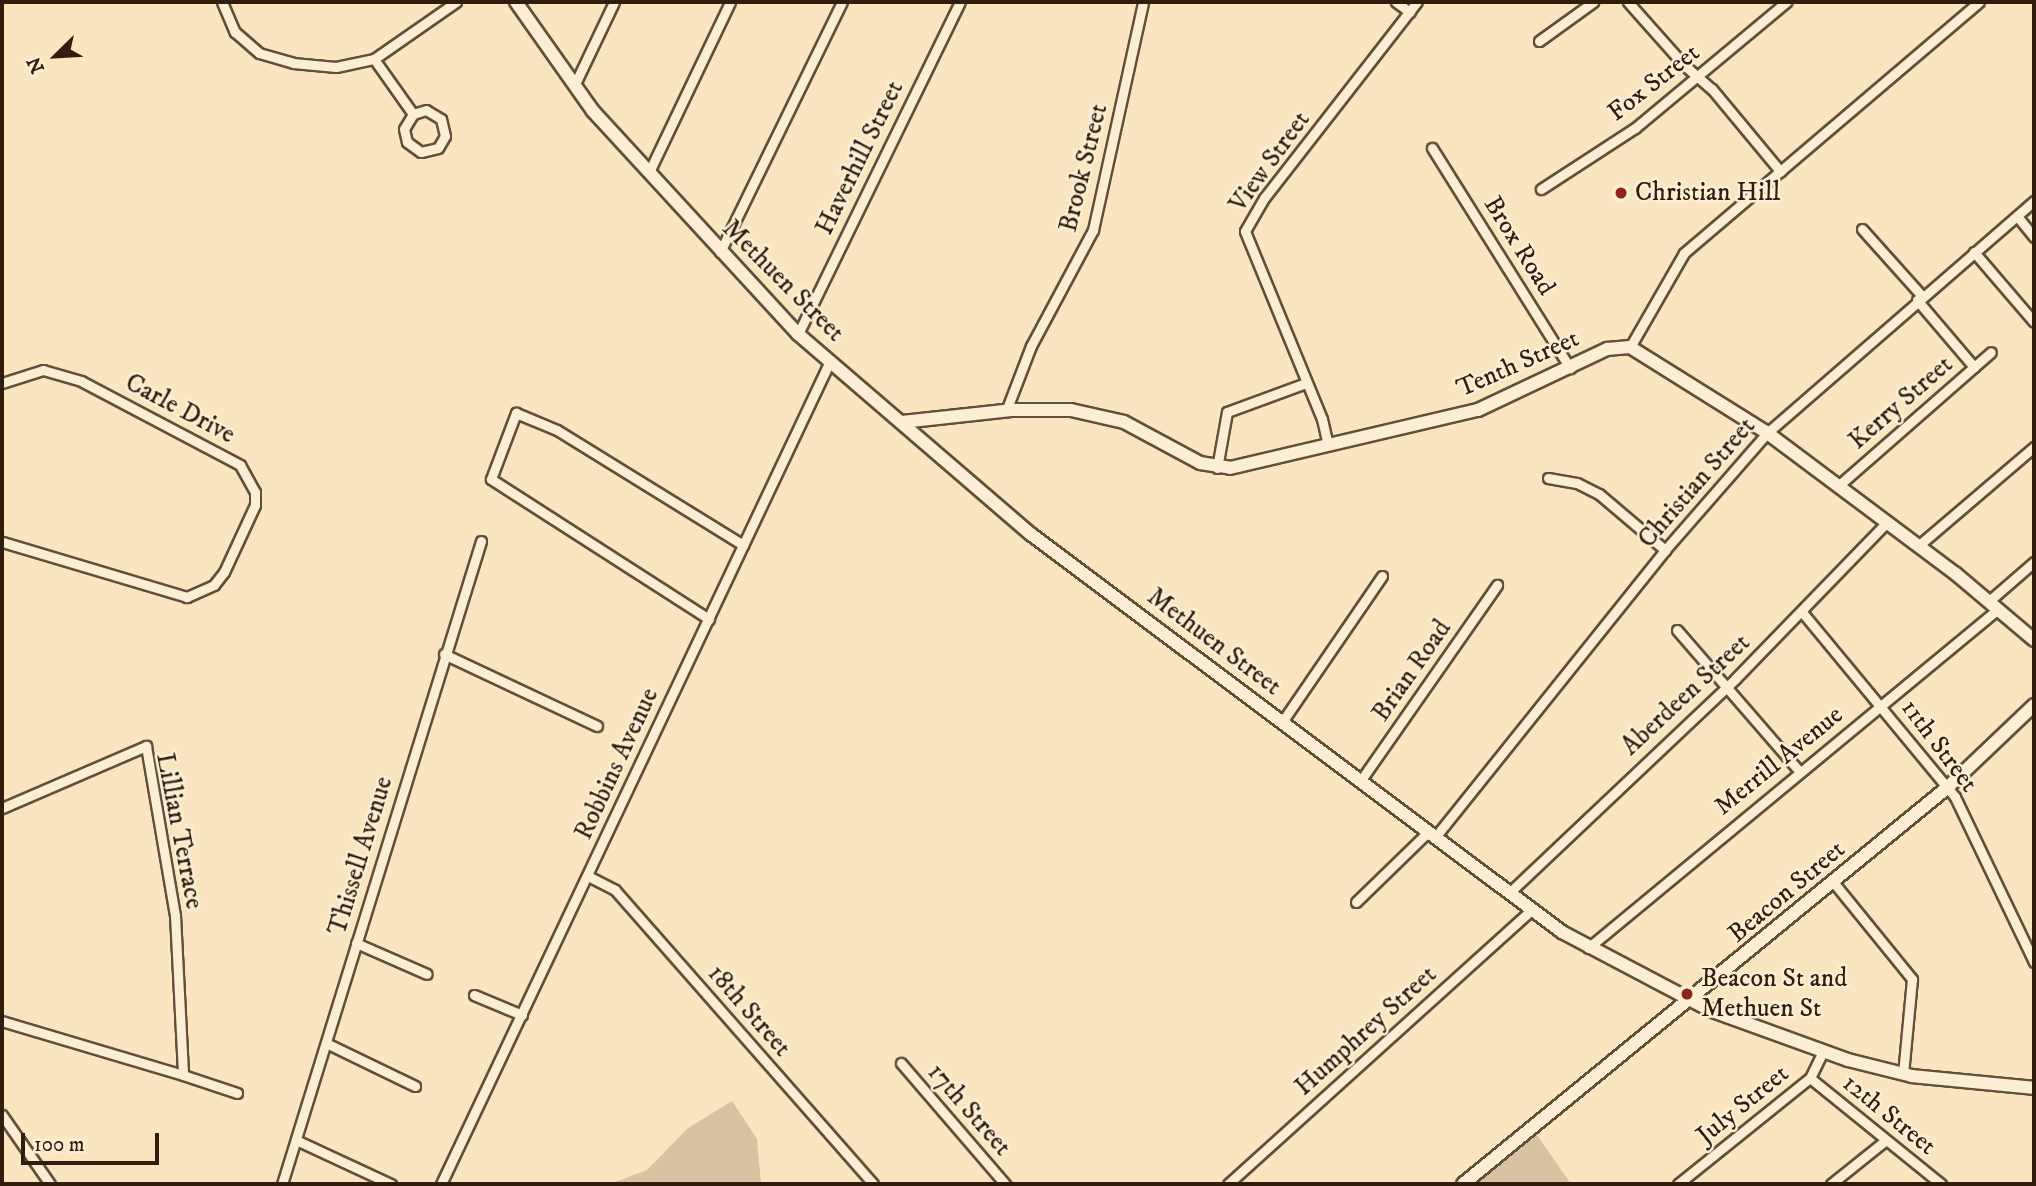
<!DOCTYPE html>
<style>
body{margin:0}
#map{position:relative;width:2036px;height:1186px;overflow:hidden;background:#f9e5bf;font-family:"IM FELL DW Pica",serif}
div>[style]{position:absolute}
.green>*{inset:0;background:#d7c3a1}
.roads{filter:drop-shadow(2px 0 #634e3a) drop-shadow(-2px 0 #634e3a) drop-shadow(0 2px #634e3a) drop-shadow(0 -2px #634e3a)}
.street>*{height:9px;margin:-4.5px;padding:0 4.5px;transform-origin:4.5px;border-radius:4.5px;background:#fbeed5}
.secondary>*{height:12px;margin:-6px;padding:0 6px;transform-origin:6px;border-radius:6px;background:#fbeed5}
.dots>*{width:19px;height:19px;translate:-50% -50%;box-sizing:border-box;border:4px solid #fbeed5;border-radius:50%}
span{translate:-50% -50%;white-space:nowrap;text-align:center;line-height:1.15;-webkit-text-stroke:5px #fbeed5;paint-order:stroke}
.street-label{font-size:26px;color:#311c0e}
.poi-label{font-size:26px;color:#311c0e}
.left{translate:0 -50%;text-align:left}
.frame{position:absolute;inset:0;border:4px solid #311c0e;pointer-events:none}
.north{position:absolute;left:21px;top:21px;width:70px;height:70px;-webkit-text-stroke:5px #fbeed5;paint-order:stroke;rotate:246deg;font-size:19px;font-weight:700;line-height:28px;text-align:center;color:#311c0e}
.north::after{content:'';display:block;margin:auto;width:24px;height:32px;background:#311c0e;clip-path:polygon(50% 0,100% 100%,50% 72%,0 100%)}
.scale{position:absolute;left:21px;top:1133px;width:138px;height:32px;box-sizing:border-box;border:4px solid #311c0e;border-top:0;padding-left:9px;font-size:21px;line-height:24px;white-space:nowrap;color:#311c0e;-webkit-text-stroke:5px #fbeed5;paint-order:stroke}
</style>
<div id="map">
<div class="green">
<i style="clip-path:polygon(732px 1101px,757px 1139px,761px 1184px,610px 1184px,647px 1170px,688px 1128px)"></i>
<i style="clip-path:polygon(1537px 1135px,1571px 1184px,1476px 1184px)"></i>
</div>
<div class="roads">
<div class="street">
<i style="left:222px;top:2px;width:33px;rotate:67deg"></i>
<i style="left:235px;top:32px;width:32px;rotate:41deg"></i>
<i style="left:259px;top:53px;width:35px;rotate:16deg"></i>
<i style="left:293px;top:63px;width:43px;rotate:5.3deg"></i>
<i style="left:336px;top:67px;width:39px;rotate:-12deg"></i>
<i style="left:374px;top:59px;width:100px;rotate:-34.8deg"></i>
<i style="left:1396px;top:2px;width:17px;rotate:36deg"></i>
<i style="left:1628px;top:2px;width:84px;rotate:48.4deg"></i>
<i style="left:1684px;top:65px;width:37px;rotate:41deg"></i>
<i style="left:1712px;top:89px;width:107px;rotate:50.3deg"></i>
<i style="left:1539px;top:41px;width:67px;rotate:-35.8deg"></i>
<i style="left:374px;top:59px;width:67px;rotate:54.7deg"></i>
<i style="left:413px;top:114px;width:17px;rotate:121deg"></i>
<i style="left:404px;top:129px;width:13px;rotate:77deg"></i>
<i style="left:407px;top:142px;width:17px;rotate:36deg"></i>
<i style="left:421px;top:152px;width:17px;rotate:-13deg"></i>
<i style="left:438px;top:148px;width:14px;rotate:-60deg"></i>
<i style="left:445px;top:136px;width:17px;rotate:-103deg"></i>
<i style="left:441px;top:119px;width:17px;rotate:-149deg"></i>
<i style="left:426px;top:110px;width:14px;rotate:163deg"></i>
<i style="left:574px;top:86px;width:93px;rotate:-64.5deg"></i>
<i style="left:1432px;top:148px;width:260px;rotate:57.9deg"></i>
<i style="left:649px;top:172px;width:188px;rotate:-64.5deg"></i>
<i style="left:1541px;top:189px;width:112px;rotate:-33deg"></i>
<i style="left:1635px;top:128px;width:197px;rotate:-39.8deg"></i>
<i style="left:2017px;top:216px;width:27px;rotate:51deg"></i>
<i style="left:1862px;top:229px;width:90px;rotate:48.2deg"></i>
<i style="left:720px;top:252px;width:278px;rotate:-64deg"></i>
<i style="left:1974px;top:252px;width:92px;rotate:49.4deg"></i>
<i style="left:1917px;top:300px;width:88px;rotate:49.6deg"></i>
<i style="left:798px;top:334px;width:369px;rotate:-64deg"></i>
<i style="left:1630px;top:347px;width:108px;rotate:-60.1deg"></i>
<i style="left:1684px;top:253px;width:387px;rotate:-40.4deg"></i>
<i style="left:2px;top:383px;width:43px;rotate:-17.6deg"></i>
<i style="left:43px;top:370px;width:40px;rotate:16deg"></i>
<i style="left:81px;top:381px;width:180px;rotate:27.8deg"></i>
<i style="left:240px;top:465px;width:31px;rotate:61deg"></i>
<i style="left:255px;top:492px;width:13px;rotate:90deg"></i>
<i style="left:255px;top:505px;width:74px;rotate:114.8deg"></i>
<i style="left:224px;top:572px;width:16px;rotate:128deg"></i>
<i style="left:214px;top:585px;width:30px;rotate:156deg"></i>
<i style="left:187px;top:597px;width:193px;rotate:-163.4deg"></i>
<i style="left:1006px;top:411px;width:70px;rotate:-69deg"></i>
<i style="left:1031px;top:346px;width:132px;rotate:-61.9deg"></i>
<i style="left:1093px;top:230px;width:233px;rotate:-77.6deg"></i>
<i style="left:1328px;top:445px;width:27px;rotate:-103deg"></i>
<i style="left:1322px;top:419px;width:203px;rotate:-112.3deg"></i>
<i style="left:1245px;top:231px;width:39px;rotate:-60deg"></i>
<i style="left:1265px;top:197px;width:247px;rotate:-52.1deg"></i>
<i style="left:1217px;top:468px;width:57px;rotate:-79.9deg"></i>
<i style="left:1227px;top:412px;width:84px;rotate:-20.2deg"></i>
<i style="left:1548px;top:478px;width:29px;rotate:10deg"></i>
<i style="left:1577px;top:483px;width:25px;rotate:27deg"></i>
<i style="left:1599px;top:494px;width:87px;rotate:40.3deg"></i>
<i style="left:1838px;top:486px;width:203px;rotate:-41.2deg"></i>
<i style="left:1918px;top:546px;width:153px;rotate:-40.5deg"></i>
<i style="left:1989px;top:601px;width:60px;rotate:-40.9deg"></i>
<i style="left:1802px;top:612px;width:240px;rotate:50.4deg"></i>
<i style="left:1955px;top:797px;width:183px;rotate:64.4deg"></i>
<i style="left:709px;top:619px;width:259px;rotate:-147.3deg"></i>
<i style="left:491px;top:479px;width:71px;rotate:-69.3deg"></i>
<i style="left:516px;top:413px;width:44px;rotate:22.5deg"></i>
<i style="left:557px;top:430px;width:219px;rotate:31.7deg"></i>
<i style="left:1677px;top:630px;width:186px;rotate:49.1deg"></i>
<i style="left:444px;top:654px;width:169px;rotate:25.2deg"></i>
<i style="left:1282px;top:722px;width:177px;rotate:-55.6deg"></i>
<i style="left:1361px;top:780px;width:238px;rotate:-55.1deg"></i>
<i style="left:2px;top:808px;width:157px;rotate:-23.3deg"></i>
<i style="left:146px;top:746px;width:171px;rotate:80.3deg"></i>
<i style="left:175px;top:915px;width:160px;rotate:87.1deg"></i>
<i style="left:183px;top:1075px;width:189px;rotate:-163.4deg"></i>
<i style="left:1436px;top:836px;width:366px;rotate:-51.3deg"></i>
<i style="left:1665px;top:550px;width:155px;rotate:-48.9deg"></i>
<i style="left:1767px;top:433px;width:354px;rotate:-41deg"></i>
<i style="left:588px;top:876px;width:30px;rotate:27deg"></i>
<i style="left:615px;top:890px;width:391px;rotate:48.7deg"></i>
<i style="left:1834px;top:883px;width:124px;rotate:50.9deg"></i>
<i style="left:1912px;top:979px;width:95px;rotate:95.4deg"></i>
<i style="left:1510px;top:892px;width:310px;rotate:-43.4deg"></i>
<i style="left:1735px;top:679px;width:217px;rotate:-45.9deg"></i>
<i style="left:1356px;top:902px;width:102px;rotate:-44.2deg"></i>
<i style="left:356px;top:943px;width:77px;rotate:23.6deg"></i>
<i style="left:1588px;top:948px;width:532px;rotate:-39.58deg"></i>
<i style="left:474px;top:995px;width:52px;rotate:22.6deg"></i>
<i style="left:326px;top:1043px;width:99px;rotate:25.8deg"></i>
<i style="left:901px;top:1063px;width:160px;rotate:49.3deg"></i>
<i style="left:183px;top:1075px;width:57px;rotate:18.4deg"></i>
<i style="left:1810px;top:1078px;width:169px;rotate:39deg"></i>
<i style="left:2px;top:1115px;width:84px;rotate:55.2deg"></i>
<i style="left:296px;top:1140px;width:105px;rotate:24.9deg"></i>
<i style="left:282px;top:1184px;width:673px;rotate:-72.8deg"></i>
<i style="left:441px;top:1184px;width:910px;rotate:-64.7deg"></i>
<i style="left:1228px;top:1184px;width:410px;rotate:-42.1deg"></i>
<i style="left:1678px;top:1184px;width:169px;rotate:-38.8deg"></i>
<i style="left:1810px;top:1078px;width:30px;rotate:-64deg"></i>
<i style="left:1831px;top:1184px;width:70px;rotate:-38.7deg"></i>
</div>
<div class="secondary">
<i style="left:516px;top:2px;width:133px;rotate:54.8deg"></i>
<i style="left:593px;top:111px;width:303px;rotate:47.4deg"></i>
<i style="left:798px;top:334px;width:308px;rotate:40.7deg"></i>
<i style="left:1032px;top:535px;width:662px;rotate:36.84deg"></i>
<i style="left:1562px;top:932px;width:167px;rotate:27.8deg"></i>
<i style="left:1710px;top:1010px;width:147px;rotate:19.9deg"></i>
<i style="left:1848px;top:1060px;width:66px;rotate:14deg"></i>
<i style="left:1912px;top:1076px;width:123px;rotate:5.6deg"></i>
<i style="left:902px;top:422px;width:112px;rotate:-6.2deg"></i>
<i style="left:1013px;top:410px;width:58px"></i>
<i style="left:1071px;top:410px;width:54px;rotate:12.8deg"></i>
<i style="left:1124px;top:422px;width:86px;rotate:28.3deg"></i>
<i style="left:1200px;top:463px;width:30px;rotate:9deg"></i>
<i style="left:1230px;top:468px;width:255px;rotate:-13.2deg"></i>
<i style="left:1478px;top:410px;width:143px;rotate:-25.3deg"></i>
<i style="left:1607px;top:349px;width:23px;rotate:-5deg"></i>
<i style="left:1630px;top:347px;width:160px;rotate:32deg"></i>
<i style="left:1766px;top:432px;width:237px;rotate:36.8deg"></i>
<i style="left:1956px;top:574px;width:102px;rotate:40.2deg"></i>
<i style="left:1463px;top:1184px;width:627px;rotate:-39.3deg"></i>
<i style="left:1948px;top:787px;width:119px;rotate:-43.6deg"></i>
</div>
</div>
<div class="dots">
<i style="left:1621px;top:193px;background:#8f2418"></i>
<i style="left:1687px;top:994px;background:#8f2418"></i>
</div>
<div class="street-label">
<span style="left:1654px;top:83px;rotate:-38deg">Fox Street</span>
<span style="left:860px;top:158px;rotate:-64deg">Haverhill Street</span>
<span style="left:1270px;top:162px;rotate:-54deg">View Street</span>
<span style="left:1084px;top:168px;rotate:-76deg">Brook Street</span>
<span style="left:1519px;top:246px;rotate:58deg">Brox Road</span>
<span style="left:783px;top:281px;rotate:45deg">Methuen Street</span>
<span style="left:1518px;top:364px;rotate:-24deg">Tenth Street</span>
<span style="left:1901px;top:403px;rotate:-41deg">Kerry Street</span>
<span style="left:180px;top:409px;rotate:28deg">Carle Drive</span>
<span style="left:1697px;top:483px;rotate:-49deg">Christian Street</span>
<span style="left:1214px;top:642px;rotate:37deg">Methuen Street</span>
<span style="left:1412px;top:671px;rotate:-55deg">Brian Road</span>
<span style="left:1686px;top:695px;rotate:-43deg">Aberdeen Street</span>
<span style="left:1939px;top:746px;rotate:53deg">11th Street</span>
<span style="left:1779px;top:761px;rotate:-39deg">Merrill Avenue</span>
<span style="left:617px;top:764px;rotate:-65deg">Robbins Avenue</span>
<span style="left:179px;top:831px;rotate:79deg">Lillian Terrace</span>
<span style="left:361px;top:856px;rotate:-73deg">Thissell Avenue</span>
<span style="left:1787px;top:892px;rotate:-40deg">Beacon Street</span>
<span style="left:749px;top:1011px;rotate:49deg">18th Street</span>
<span style="left:1366px;top:1031px;rotate:-42deg">Humphrey Street</span>
<span style="left:1743px;top:1105px;rotate:-39deg">July Street</span>
<span style="left:969px;top:1110px;rotate:49deg">17th Street</span>
<span style="left:1889px;top:1115px;rotate:39deg">12th Street</span>
</div>
<div class="poi-label">
<span class="left" style="left:1635px;top:193px">Christian Hill</span>
<span class="left" style="left:1701px;top:994px">Beacon St and<br>Methuen St</span>
</div>
<div class="frame"></div>
<div class="north">N</div>
<div class="scale">100 m</div>
</div>
